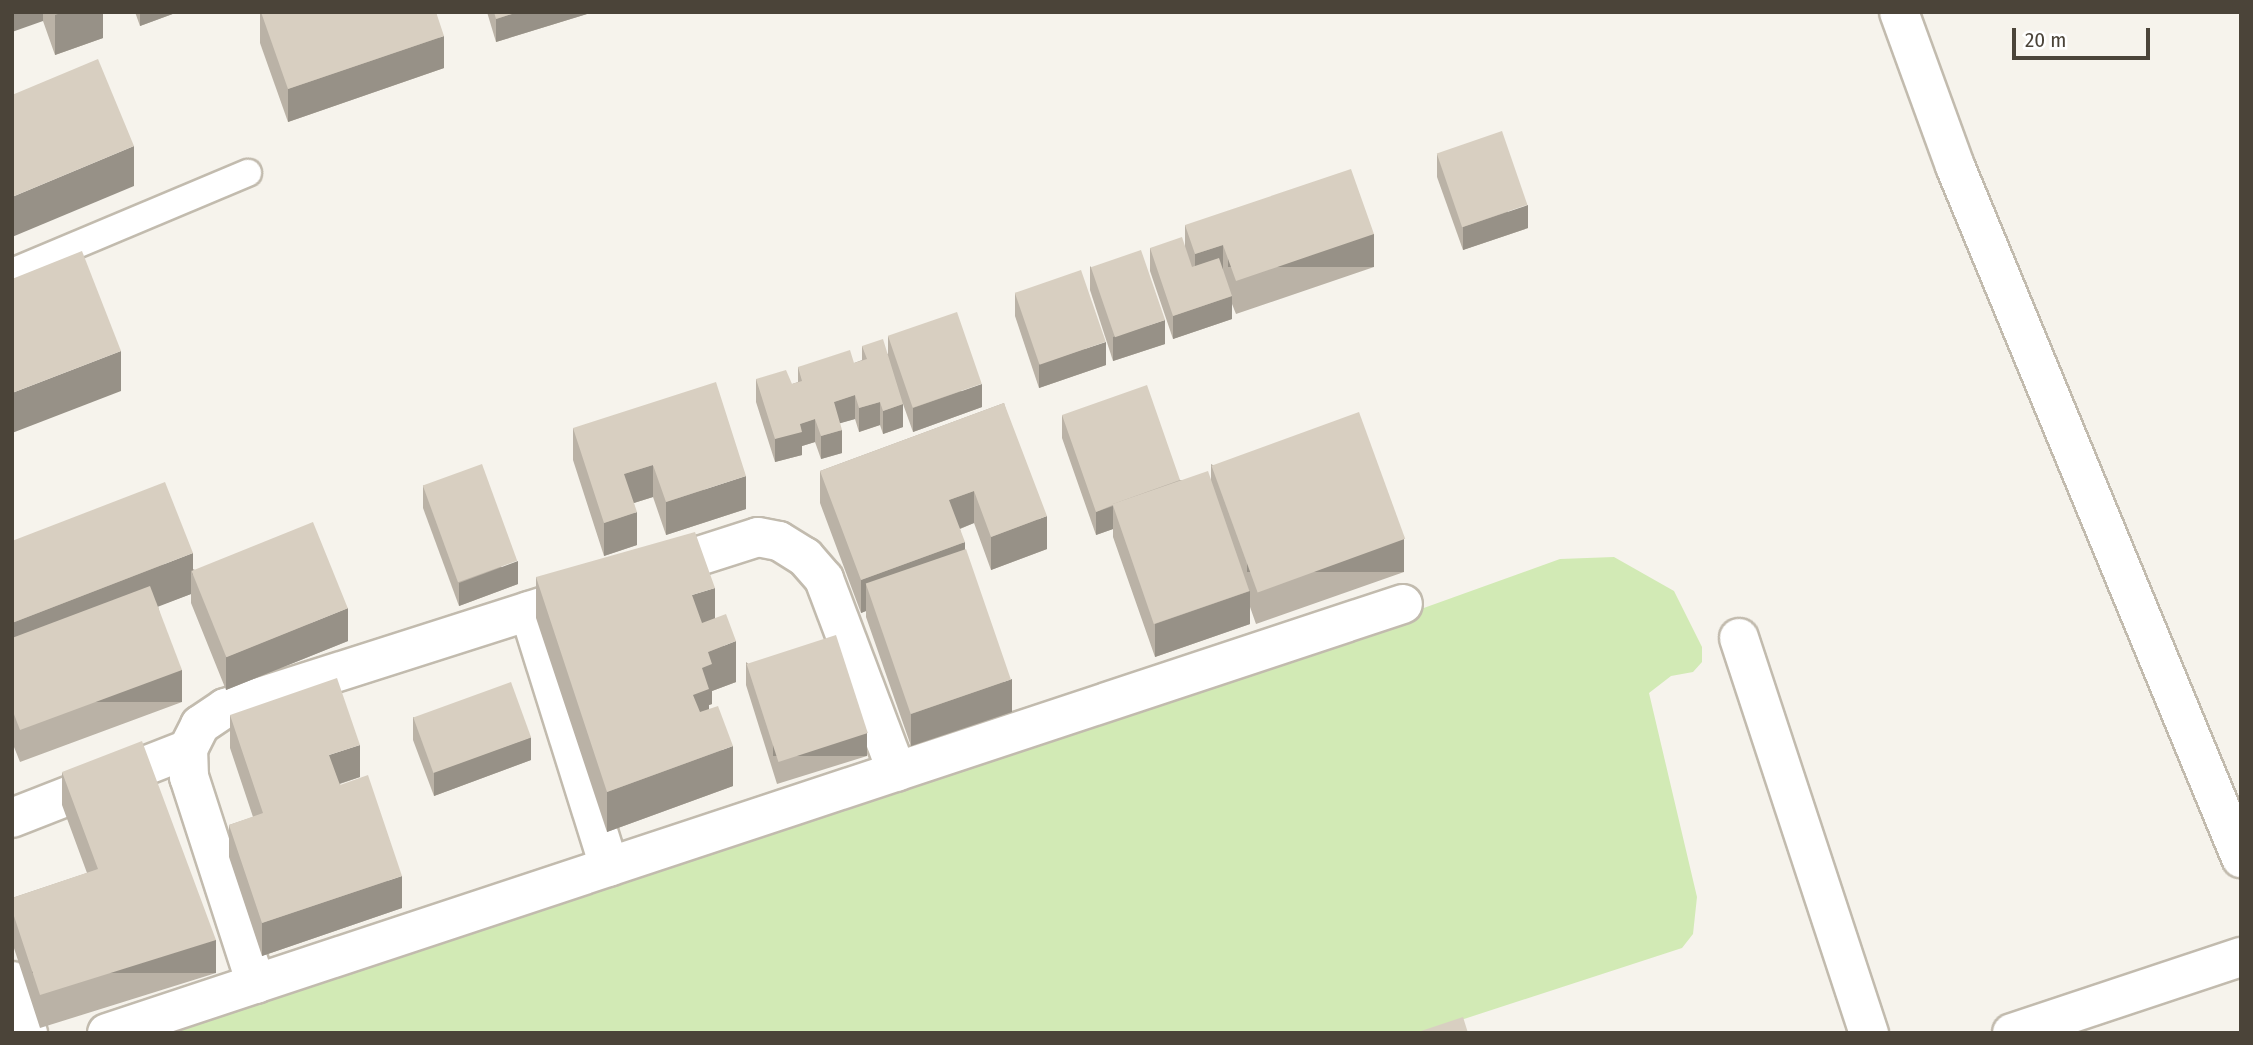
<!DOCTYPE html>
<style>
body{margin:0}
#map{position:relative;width:2253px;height:1045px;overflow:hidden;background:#f6f3ec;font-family:"Fira Sans Condensed",sans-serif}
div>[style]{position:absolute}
.green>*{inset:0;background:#d2eab5}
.roads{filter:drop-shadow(2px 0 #c2bbae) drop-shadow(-2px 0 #c2bbae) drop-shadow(0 2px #c2bbae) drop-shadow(0 -2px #c2bbae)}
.service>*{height:26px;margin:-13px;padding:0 13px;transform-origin:13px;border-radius:13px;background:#fff}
.minor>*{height:38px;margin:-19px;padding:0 19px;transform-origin:19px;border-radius:19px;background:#fff}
.wall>*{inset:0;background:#bab2a6}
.shaded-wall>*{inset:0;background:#979187;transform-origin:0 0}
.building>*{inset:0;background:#d8cfc1;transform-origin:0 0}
span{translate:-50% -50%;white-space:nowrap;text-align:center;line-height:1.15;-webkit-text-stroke:5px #fff;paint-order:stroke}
.frame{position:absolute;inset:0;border:14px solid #4b4439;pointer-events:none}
.scale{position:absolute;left:2012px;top:28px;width:138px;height:32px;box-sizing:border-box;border:4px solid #4b4439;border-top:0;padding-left:9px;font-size:21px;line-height:24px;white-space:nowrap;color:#4b4439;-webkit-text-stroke:5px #fff;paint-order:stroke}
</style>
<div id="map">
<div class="green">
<i style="clip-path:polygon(1614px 557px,1674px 591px,1702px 647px,1702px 662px,1693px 672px,1671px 676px,1649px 693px,1697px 897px,1693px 934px,1682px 948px,1421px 1033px,169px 1033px,1070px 735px,1560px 559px)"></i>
</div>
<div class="roads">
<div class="service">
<i style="left:12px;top:272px;width:256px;rotate:-22.8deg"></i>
</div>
<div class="minor">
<i style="left:1899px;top:12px;width:164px;rotate:70deg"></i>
<i style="left:1955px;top:166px;width:749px;rotate:67.54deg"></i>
<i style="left:652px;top:571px;width:111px;rotate:-17.8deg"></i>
<i style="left:758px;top:537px;width:21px;rotate:11deg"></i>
<i style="left:779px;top:541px;width:31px;rotate:32deg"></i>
<i style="left:805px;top:557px;width:29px;rotate:49deg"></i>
<i style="left:824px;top:579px;width:206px;rotate:69.3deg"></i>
<i style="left:529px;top:611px;width:268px;rotate:72.6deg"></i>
<i style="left:1739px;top:638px;width:416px;rotate:71.8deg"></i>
<i style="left:12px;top:818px;width:189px;rotate:-21.4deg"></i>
<i style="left:12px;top:981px;width:54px;rotate:72.9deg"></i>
<i style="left:256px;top:984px;width:218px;rotate:-107.9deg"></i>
<i style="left:189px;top:777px;width:28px;rotate:-92deg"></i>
<i style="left:188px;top:749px;width:27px;rotate:-63deg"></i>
<i style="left:200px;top:725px;width:30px;rotate:-34deg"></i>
<i style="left:225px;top:708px;width:378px;rotate:-17.7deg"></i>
<i style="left:107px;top:1033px;width:1365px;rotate:-18.32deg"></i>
<i style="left:2012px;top:1033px;width:241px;rotate:-18.4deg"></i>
</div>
</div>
<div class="wall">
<i style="clip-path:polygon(12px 12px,103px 12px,103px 38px,55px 55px,43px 21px)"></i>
<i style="clip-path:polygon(135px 12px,178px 12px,140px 26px)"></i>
<i style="clip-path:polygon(260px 12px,436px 12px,444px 68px,288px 122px,260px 43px)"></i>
<i style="clip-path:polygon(487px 12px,587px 12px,587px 14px,496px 42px)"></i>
<i style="clip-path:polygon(1437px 154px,1528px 228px,1463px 250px,1437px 177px)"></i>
<i style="clip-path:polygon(1185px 225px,1374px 267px,1236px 314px,1232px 304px,1232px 319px,1173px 339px,1150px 271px,1150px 248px,1185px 247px)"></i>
<i style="clip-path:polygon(1090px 266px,1165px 344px,1113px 361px,1090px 290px)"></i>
<i style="clip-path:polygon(1015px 293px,1106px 365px,1039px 388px,1015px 316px)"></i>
<i style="clip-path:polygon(888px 336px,982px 407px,913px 432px,903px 404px,903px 427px,883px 434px,880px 425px,859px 432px,855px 419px,840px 423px,842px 453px,821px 459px,815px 442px,802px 446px,802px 455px,775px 462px,756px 402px,756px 379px,792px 384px,798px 382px,798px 367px,854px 363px,862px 360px,862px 346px,888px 354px)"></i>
<i style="clip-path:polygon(1004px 403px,1047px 549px,991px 570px,974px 523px,960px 529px,965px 550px,1012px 712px,911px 746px,866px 617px,866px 611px,861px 613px,820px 503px,820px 471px)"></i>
<i style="clip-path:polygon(1062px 415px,1180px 480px,1211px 480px,1211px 464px,1404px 572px,1256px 624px,1250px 607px,1250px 624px,1155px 657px,1113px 537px,1113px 529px,1096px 535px,1062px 438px)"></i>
<i style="clip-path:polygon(573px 428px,746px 509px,666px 535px,653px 497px,634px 503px,637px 545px,604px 556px,573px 460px)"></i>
<i style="clip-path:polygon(423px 485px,518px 584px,459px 606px,423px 508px)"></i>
<i style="clip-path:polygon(12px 541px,193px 569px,348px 641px,226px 690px,191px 603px,191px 594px,158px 606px,182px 702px,20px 762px,12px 742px)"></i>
<i style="clip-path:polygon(536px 577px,715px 618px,736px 682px,712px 691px,712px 704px,709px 705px,709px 709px,733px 786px,607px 832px,536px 618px)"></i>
<i style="clip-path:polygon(746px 662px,867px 756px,777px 784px,746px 685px)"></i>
<i style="clip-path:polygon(230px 715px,360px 777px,340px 784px,402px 908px,262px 956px,229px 857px,229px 825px,253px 817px,230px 748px)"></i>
<i style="clip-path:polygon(413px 717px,531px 760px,434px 796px,413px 740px)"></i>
<i style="clip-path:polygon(62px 772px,216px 973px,40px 1028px,12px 942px,12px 898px,87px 873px,62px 805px)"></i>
</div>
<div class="shaded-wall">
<i style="clip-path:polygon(12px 12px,43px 12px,43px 21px,12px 32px)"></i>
<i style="clip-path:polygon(64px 12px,103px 12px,103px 38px,55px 55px,55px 15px)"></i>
<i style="clip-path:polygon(140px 12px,178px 12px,140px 26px)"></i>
<i style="clip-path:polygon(518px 12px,587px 12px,587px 14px,496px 42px,496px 19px)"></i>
<i style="clip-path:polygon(444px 36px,444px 68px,288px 122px,288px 89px)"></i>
<i style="clip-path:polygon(134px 146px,134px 186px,12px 237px,12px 197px)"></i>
<i style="clip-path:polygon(1528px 205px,1528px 228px,1463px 250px,1463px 227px)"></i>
<i style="left:1374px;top:234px;width:33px;height:146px;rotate:90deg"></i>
<i style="clip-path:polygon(1223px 245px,1223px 277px,1195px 287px,1195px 254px)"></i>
<i style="clip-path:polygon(1232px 296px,1232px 319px,1173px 339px,1173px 316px)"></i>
<i style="clip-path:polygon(1165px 320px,1165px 344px,1113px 361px,1113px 337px)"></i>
<i style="clip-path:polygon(1106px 342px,1106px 365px,1039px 388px,1039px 364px)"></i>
<i style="clip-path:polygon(121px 351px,121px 391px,12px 433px,12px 393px)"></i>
<i style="clip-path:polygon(982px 384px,982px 407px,913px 432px,913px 408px)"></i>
<i style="clip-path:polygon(855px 395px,855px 419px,834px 425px,834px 402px)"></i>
<i style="clip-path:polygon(880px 402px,880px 425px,859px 432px,859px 408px)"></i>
<i style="clip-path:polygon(903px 404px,903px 427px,883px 434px,883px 411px)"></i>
<i style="clip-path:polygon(815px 419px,815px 442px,802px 446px,802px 455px,775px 462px,775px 439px,800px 424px)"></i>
<i style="clip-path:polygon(842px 430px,842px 453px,821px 459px,821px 436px)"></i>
<i style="clip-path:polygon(653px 465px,653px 497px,624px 506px,624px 474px)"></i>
<i style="clip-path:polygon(746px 476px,746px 509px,666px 535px,666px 502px)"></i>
<i style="clip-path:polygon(974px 491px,974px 523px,949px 533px,949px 500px)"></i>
<i style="clip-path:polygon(1113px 506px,1113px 529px,1096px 535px,1096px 512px)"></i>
<i style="clip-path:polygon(637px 512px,637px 545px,604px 556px,604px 523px)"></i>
<i style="clip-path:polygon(1047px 516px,1047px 549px,991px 570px,991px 537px)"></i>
<i style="left:1404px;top:539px;width:33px;height:157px;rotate:90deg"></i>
<i style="clip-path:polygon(965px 542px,965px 574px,866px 584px,866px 611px,861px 613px,861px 580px)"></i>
<i style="clip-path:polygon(193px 553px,193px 575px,191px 570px,191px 594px,12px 663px,12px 623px)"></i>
<i style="clip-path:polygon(518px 561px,518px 584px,459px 606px,459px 583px)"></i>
<i style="clip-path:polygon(715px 588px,715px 628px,692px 635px,692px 595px)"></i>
<i style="clip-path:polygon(1250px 591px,1250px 624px,1155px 657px,1155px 624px)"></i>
<i style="clip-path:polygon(348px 608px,348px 641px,226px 690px,226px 657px)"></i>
<i style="clip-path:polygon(736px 641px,736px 682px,712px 691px,712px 704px,709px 705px,709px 729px,693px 735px,693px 695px,702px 668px,708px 652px)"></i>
<i style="left:182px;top:670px;width:32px;height:173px;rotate:90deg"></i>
<i style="clip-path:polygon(1012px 679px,1012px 712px,911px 746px,911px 714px)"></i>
<i style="left:867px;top:733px;width:23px;height:94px;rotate:90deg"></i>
<i style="clip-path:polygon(531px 737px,531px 760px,434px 796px,434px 772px)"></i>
<i style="clip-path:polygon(360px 745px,360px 777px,329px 787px,329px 755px)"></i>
<i style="clip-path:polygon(733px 746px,733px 786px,607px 832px,607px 792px)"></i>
<i style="clip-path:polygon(402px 876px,402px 908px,262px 956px,262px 923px)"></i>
<i style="left:216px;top:940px;width:33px;height:184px;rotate:90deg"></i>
</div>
<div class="building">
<i style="clip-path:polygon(261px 12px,436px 12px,444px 36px,288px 89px)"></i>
<i style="clip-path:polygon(494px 12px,518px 12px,496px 19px)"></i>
<i style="clip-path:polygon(98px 59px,134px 146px,12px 197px,12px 95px)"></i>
<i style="left:1502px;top:131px;width:78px;height:69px;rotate:71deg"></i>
<i style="clip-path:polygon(1351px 169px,1374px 234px,1236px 281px,1223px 245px,1195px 254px,1185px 225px)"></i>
<i style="clip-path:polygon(1182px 237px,1192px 267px,1219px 258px,1232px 296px,1173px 316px,1150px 248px)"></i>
<i style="left:1141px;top:250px;width:74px;height:53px;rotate:71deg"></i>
<i style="clip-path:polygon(82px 251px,121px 351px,12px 393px,12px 279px)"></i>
<i style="left:1081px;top:270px;width:76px;height:70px;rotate:71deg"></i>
<i style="left:957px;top:312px;width:76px;height:73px;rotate:71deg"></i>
<i style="clip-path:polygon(883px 339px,903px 404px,883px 411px,880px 402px,859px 408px,855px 395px,834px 402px,842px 430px,821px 436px,815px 419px,800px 424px,802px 432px,775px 439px,756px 379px,786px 370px,792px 384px,802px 381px,798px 367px,850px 350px,854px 363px,867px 359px,862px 346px)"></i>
<i style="clip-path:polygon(716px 382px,746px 476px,666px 502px,653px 465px,624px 474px,637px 512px,604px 523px,573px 428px)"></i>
<i style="clip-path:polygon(1147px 385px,1180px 480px,1113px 504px,1113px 505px,1096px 512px,1062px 415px)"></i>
<i style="clip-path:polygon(1004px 403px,1047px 516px,991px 537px,974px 491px,949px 500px,965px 542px,861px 580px,820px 471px)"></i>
<i style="left:1359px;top:412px;width:135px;height:157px;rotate:70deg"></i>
<i style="left:482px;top:464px;width:103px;height:63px;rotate:70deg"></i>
<i style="left:1208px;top:471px;width:127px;height:101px;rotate:71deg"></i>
<i style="clip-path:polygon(165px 482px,193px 553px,12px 623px,12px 541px)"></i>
<i style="left:313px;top:522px;width:93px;height:131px;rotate:68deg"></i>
<i style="clip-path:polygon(695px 532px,715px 588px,692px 595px,702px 623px,726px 614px,736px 641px,708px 652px,712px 664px,702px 668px,709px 689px,693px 695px,700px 712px,718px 706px,733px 746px,607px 792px,536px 577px)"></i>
<i style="left:966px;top:549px;width:138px;height:106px;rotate:71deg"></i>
<i style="clip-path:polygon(150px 586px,182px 670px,20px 730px,12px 709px,12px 638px)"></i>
<i style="left:836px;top:635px;width:103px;height:94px;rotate:72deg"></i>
<i style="clip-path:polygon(337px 678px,360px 745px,329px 755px,340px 785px,368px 775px,402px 876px,262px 923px,229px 825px,263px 813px,230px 715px)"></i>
<i style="left:511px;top:682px;width:59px;height:104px;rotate:70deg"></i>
<i style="clip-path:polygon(142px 741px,216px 940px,40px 995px,12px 910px,12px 898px,98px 869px,62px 772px)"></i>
<i style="clip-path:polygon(1463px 1017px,1468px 1033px,1415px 1033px)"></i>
</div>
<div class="frame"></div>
<div class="scale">20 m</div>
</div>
